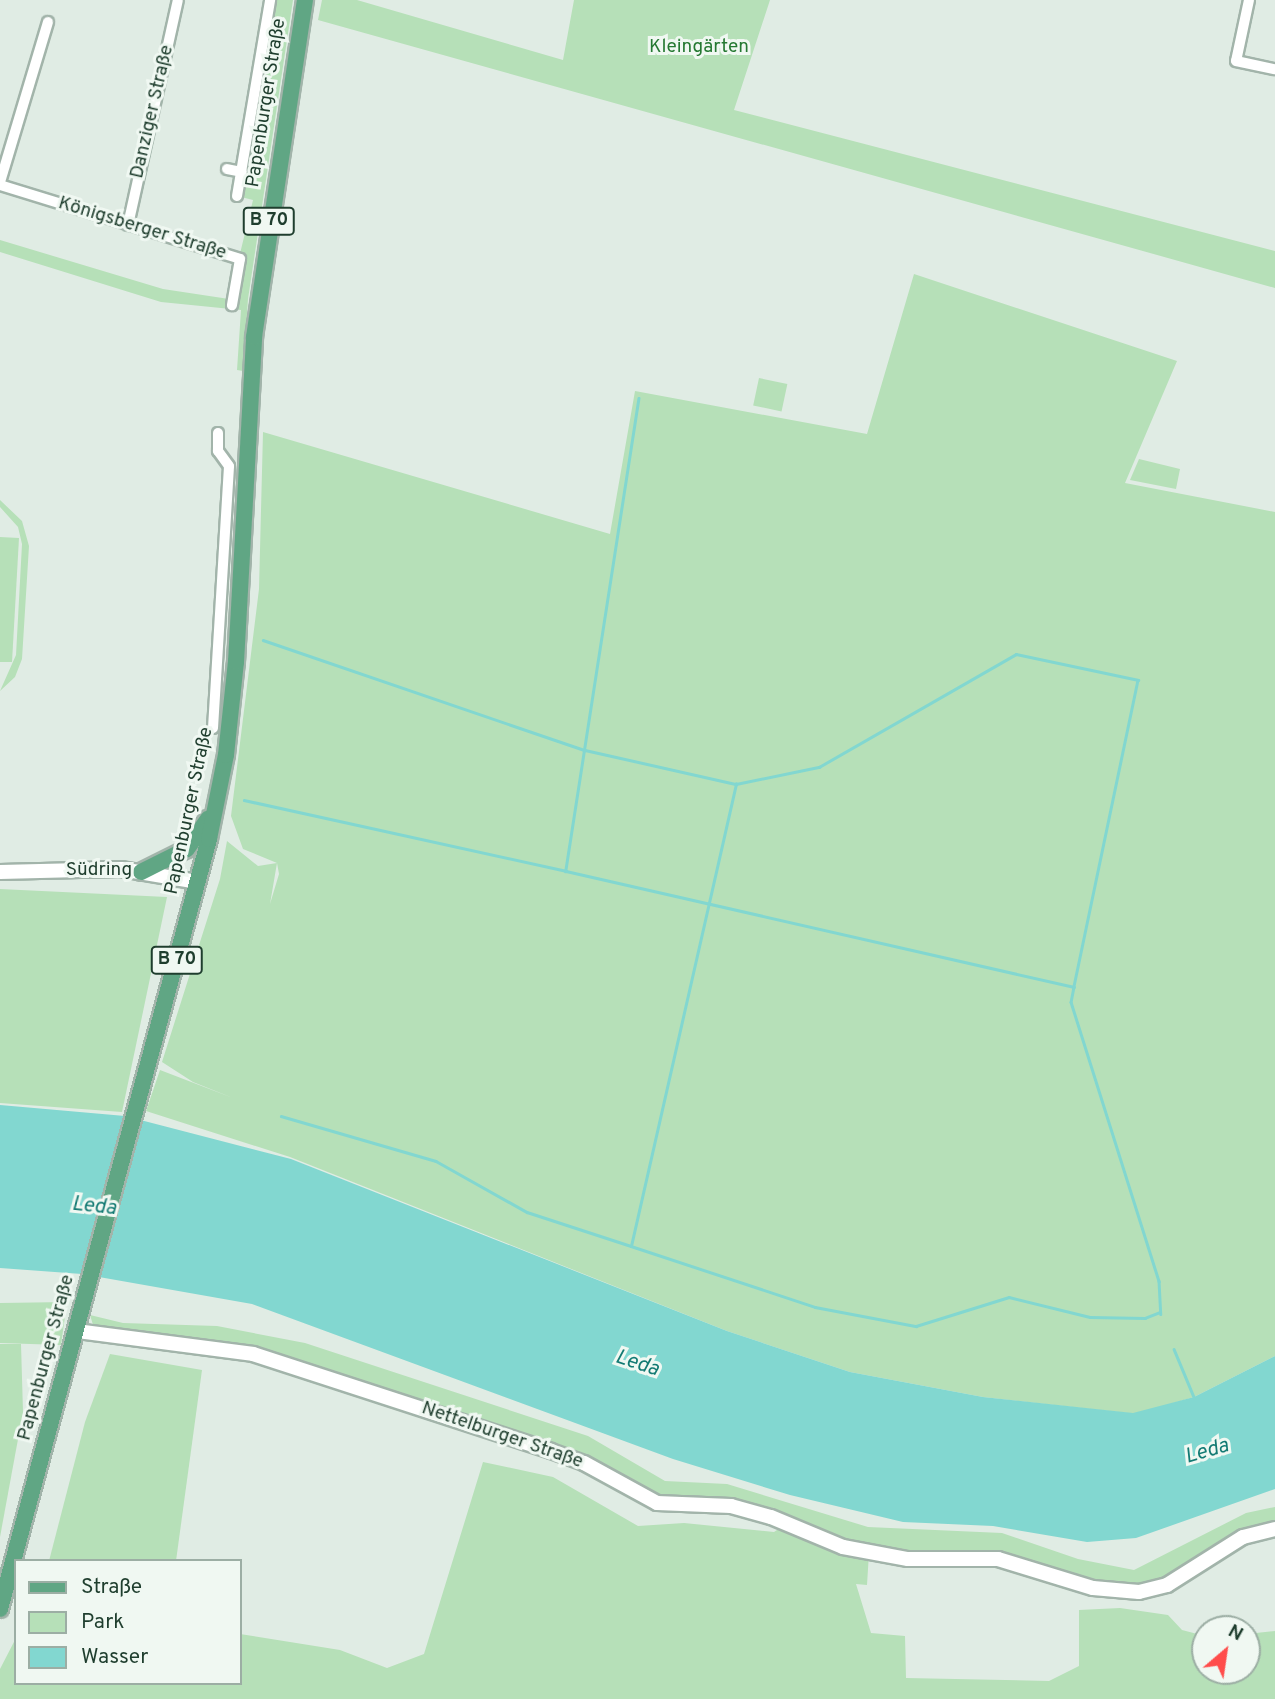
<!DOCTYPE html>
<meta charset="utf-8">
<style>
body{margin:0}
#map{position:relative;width:1275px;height:1699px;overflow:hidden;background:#e0ece4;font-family:Overpass,sans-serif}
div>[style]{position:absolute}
.green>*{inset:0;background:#b6e0b8;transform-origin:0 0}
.water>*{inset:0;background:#82d7d0}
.stream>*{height:2.5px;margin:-1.25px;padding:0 1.25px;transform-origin:1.25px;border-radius:1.25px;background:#82d7d0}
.roads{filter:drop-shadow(2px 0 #a2b4aa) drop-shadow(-2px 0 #a2b4aa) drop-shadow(0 2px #a2b4aa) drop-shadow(0 -2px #a2b4aa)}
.street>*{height:10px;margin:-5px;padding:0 5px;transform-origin:5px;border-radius:5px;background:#fff}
.secondary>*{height:14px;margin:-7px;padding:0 7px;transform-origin:7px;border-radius:7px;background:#fff}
.primary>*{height:16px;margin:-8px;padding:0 8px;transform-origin:8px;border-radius:8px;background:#60a684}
span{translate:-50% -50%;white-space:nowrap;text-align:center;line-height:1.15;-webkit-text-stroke:6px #f0f8f2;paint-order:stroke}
.shield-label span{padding:2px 5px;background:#f0f8f2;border:2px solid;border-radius:5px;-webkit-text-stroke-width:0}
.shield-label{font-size:18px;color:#1f3e2e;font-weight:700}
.park-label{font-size:19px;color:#257932}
.street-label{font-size:19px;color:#1f3e2e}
.water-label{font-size:21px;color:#137a73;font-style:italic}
.legend{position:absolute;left:14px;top:1559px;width:228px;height:126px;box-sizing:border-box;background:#f0f8f2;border:2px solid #9caea4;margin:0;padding:9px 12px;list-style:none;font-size:21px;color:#1f3e2e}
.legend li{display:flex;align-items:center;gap:14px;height:35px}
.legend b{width:35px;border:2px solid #9caea4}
.north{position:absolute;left:1191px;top:1615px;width:70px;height:70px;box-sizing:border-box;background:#f0f8f2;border:2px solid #9caea4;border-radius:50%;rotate:29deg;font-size:19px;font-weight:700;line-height:28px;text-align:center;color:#1f3e2e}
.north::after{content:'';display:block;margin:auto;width:24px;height:32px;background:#ff4d4b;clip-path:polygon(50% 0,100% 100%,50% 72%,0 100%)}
</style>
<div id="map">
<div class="green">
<i style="clip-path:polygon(272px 0,293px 0,248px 299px,243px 371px,237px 370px,241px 310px,161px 302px,0 252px,0 240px,163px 289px,229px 299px,253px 200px,237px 196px)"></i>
<i style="clip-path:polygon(322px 0,357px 0,563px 60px,574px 0,770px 0,734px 110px,1275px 251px,1275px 288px,318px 20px)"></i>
<i style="clip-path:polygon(914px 274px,1177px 361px,1125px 483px,1275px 512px,1275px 1356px,1194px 1397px,1136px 1414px,983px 1397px,850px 1372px,727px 1331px,290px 1157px,146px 1111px,160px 1070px,233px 1098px,193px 1082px,162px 1062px,220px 879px,227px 841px,258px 866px,277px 863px,270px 904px,279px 874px,277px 863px,243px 849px,231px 816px,259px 589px,263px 432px,610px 534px,635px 391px,867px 434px)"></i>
<i style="left:759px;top:378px;width:29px;height:28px;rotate:12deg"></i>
<i style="clip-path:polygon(1139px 459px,1180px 469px,1176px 489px,1130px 480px)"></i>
<i style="clip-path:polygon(0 500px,22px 521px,29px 546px,22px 659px,15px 677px,0 691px,16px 655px,22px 544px,18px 527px,0 507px)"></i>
<i style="clip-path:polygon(0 537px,19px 538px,12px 662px,0 662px)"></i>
<i style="clip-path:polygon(0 889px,167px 897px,122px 1112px,0 1103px)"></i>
<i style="clip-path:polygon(67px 1302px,61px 1345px,0 1343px,0 1303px)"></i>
<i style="clip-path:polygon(90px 1315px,123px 1323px,217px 1326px,305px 1343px,588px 1436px,665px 1481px,727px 1484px,868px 1527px,1002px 1533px,1078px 1559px,1134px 1570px,1246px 1513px,1275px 1507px,1275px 1525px,1169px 1579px,1140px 1588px,1116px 1589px,1012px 1557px,925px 1557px,862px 1548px,783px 1517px,656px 1500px,614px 1476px,347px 1379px,94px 1328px)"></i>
<i style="clip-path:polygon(0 1344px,21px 1344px,23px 1412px,0 1537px)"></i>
<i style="clip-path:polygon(110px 1354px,202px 1370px,176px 1561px,49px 1561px,85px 1422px)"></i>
<i style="clip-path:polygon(483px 1462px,553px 1477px,638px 1526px,684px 1523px,774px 1532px,780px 1528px,825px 1547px,869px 1553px,867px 1585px,856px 1584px,871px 1633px,905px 1636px,906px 1678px,1049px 1681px,1079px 1666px,1079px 1610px,1120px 1608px,1168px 1615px,1182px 1630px,1205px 1636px,1205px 1671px,1247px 1671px,1247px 1634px,1275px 1631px,1275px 1699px,0 1699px,0 1669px,16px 1638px,16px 1683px,240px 1683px,240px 1634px,340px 1650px,387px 1668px,424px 1654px)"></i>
</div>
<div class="water">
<i style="clip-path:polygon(0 1105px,125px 1116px,291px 1159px,727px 1331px,850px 1372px,983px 1397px,1133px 1413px,1194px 1397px,1275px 1356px,1275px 1489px,1136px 1538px,1087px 1542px,993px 1526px,903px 1522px,790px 1495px,673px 1459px,252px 1304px,82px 1274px,0 1268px)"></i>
</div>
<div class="stream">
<i style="left:639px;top:398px;width:479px;rotate:98.8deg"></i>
<i style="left:566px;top:871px;width:521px;rotate:12.86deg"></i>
<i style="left:1074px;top:987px;width:15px;rotate:101deg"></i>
<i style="left:1071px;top:1002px;width:293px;rotate:72.5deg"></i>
<i style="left:1159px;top:1281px;width:33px;rotate:87deg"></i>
<i style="left:263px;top:640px;width:340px;rotate:18.9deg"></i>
<i style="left:585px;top:750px;width:155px;rotate:12.7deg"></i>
<i style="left:736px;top:784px;width:85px;rotate:-11.6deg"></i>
<i style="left:819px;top:767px;width:227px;rotate:-29.8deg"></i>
<i style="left:1016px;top:654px;width:125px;rotate:12deg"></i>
<i style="left:1138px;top:680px;width:314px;rotate:101.8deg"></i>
<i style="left:244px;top:800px;width:330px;rotate:12.4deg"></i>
<i style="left:281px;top:1116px;width:161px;rotate:16.2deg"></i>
<i style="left:436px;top:1161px;width:104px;rotate:29.3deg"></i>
<i style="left:527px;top:1212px;width:109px;rotate:18.1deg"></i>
<i style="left:631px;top:1246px;width:474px;rotate:-77.2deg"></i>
<i style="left:631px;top:1246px;width:194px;rotate:18.3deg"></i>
<i style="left:815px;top:1307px;width:103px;rotate:10.7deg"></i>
<i style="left:916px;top:1326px;width:97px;rotate:-17.3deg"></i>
<i style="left:1009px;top:1297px;width:83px;rotate:13.9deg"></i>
<i style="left:1090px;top:1317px;width:55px;rotate:1deg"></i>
<i style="left:1145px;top:1318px;width:16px;rotate:-22deg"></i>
<i style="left:1174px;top:1349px;width:52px;rotate:67.4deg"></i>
</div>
<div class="roads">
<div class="street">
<i style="left:1249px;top:0;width:62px;rotate:102deg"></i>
<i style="left:1236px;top:61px;width:40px;rotate:12deg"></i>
<i style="left:227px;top:169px;width:15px;rotate:11deg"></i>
<i style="left:0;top:182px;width:167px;rotate:-73.3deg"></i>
<i style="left:0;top:185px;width:251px;rotate:17.1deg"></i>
<i style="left:240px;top:259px;width:47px;rotate:99.9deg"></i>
<i style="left:237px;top:196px;width:199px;rotate:-80.4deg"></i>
<i style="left:128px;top:225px;width:230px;rotate:-77.5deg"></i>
<i style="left:213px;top:728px;width:262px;rotate:-86.5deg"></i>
<i style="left:229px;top:466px;width:19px;rotate:-126deg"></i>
<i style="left:218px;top:451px;width:18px;rotate:-90deg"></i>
</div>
<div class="secondary">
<i style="left:0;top:872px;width:121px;rotate:-1.4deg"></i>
<i style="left:121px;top:869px;width:77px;rotate:9.7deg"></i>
<i style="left:77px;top:1331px;width:177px;rotate:7.4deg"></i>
<i style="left:253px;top:1354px;width:313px;rotate:18deg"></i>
<i style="left:551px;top:1451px;width:35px;rotate:20deg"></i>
<i style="left:584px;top:1463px;width:83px;rotate:28.7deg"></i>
<i style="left:657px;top:1503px;width:74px;rotate:2.3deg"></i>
<i style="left:731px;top:1506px;width:41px;rotate:15.4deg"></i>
<i style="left:771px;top:1517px;width:78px;rotate:22.6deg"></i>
<i style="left:843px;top:1547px;width:66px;rotate:10.5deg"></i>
<i style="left:908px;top:1559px;width:90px"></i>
<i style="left:998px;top:1559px;width:99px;rotate:17deg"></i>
<i style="left:1093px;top:1588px;width:46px;rotate:5deg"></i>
<i style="left:1139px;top:1592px;width:29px;rotate:-14deg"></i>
<i style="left:1167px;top:1585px;width:90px;rotate:-32.3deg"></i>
<i style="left:1243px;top:1537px;width:33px;rotate:-14deg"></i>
</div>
<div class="primary">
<i style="left:141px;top:872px;width:51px;rotate:-26.6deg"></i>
<i style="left:187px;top:849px;width:37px;rotate:-55deg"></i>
<i style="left:0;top:1609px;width:798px;rotate:-74.81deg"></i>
<i style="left:209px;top:839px;width:86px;rotate:-78.6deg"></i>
<i style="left:226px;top:755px;width:94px;rotate:-83.9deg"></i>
<i style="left:236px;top:662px;width:325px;rotate:-86.8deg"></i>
<i style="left:254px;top:337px;width:341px;rotate:-81.4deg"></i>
</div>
</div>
<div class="shield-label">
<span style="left:269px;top:221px">B 70</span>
<span style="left:177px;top:960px">B 70</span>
</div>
<div class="park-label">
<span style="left:699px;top:48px">Kleingärten</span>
</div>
<div class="street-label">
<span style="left:267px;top:103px;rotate:-81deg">Papenburger Straße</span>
<span style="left:153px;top:112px;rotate:-77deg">Danziger Straße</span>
<span style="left:142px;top:229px;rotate:17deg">Königsberger Straße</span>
<span style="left:190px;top:811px;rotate:-78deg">Papenburger Straße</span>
<span style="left:99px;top:871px">Südring</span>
<span style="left:47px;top:1358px;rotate:-75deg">Papenburger Straße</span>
<span style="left:502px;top:1436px;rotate:19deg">Nettelburger Straße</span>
</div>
<div class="water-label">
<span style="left:94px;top:1207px;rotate:6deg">Leda</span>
<span style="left:637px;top:1364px;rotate:18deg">Leda</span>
<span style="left:1207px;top:1452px;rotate:-16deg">Leda</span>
</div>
<ul class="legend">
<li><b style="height:9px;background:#60a684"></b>Straße</li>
<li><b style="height:19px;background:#b6e0b8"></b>Park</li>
<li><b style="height:19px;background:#82d7d0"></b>Wasser</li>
</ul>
<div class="north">N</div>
</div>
